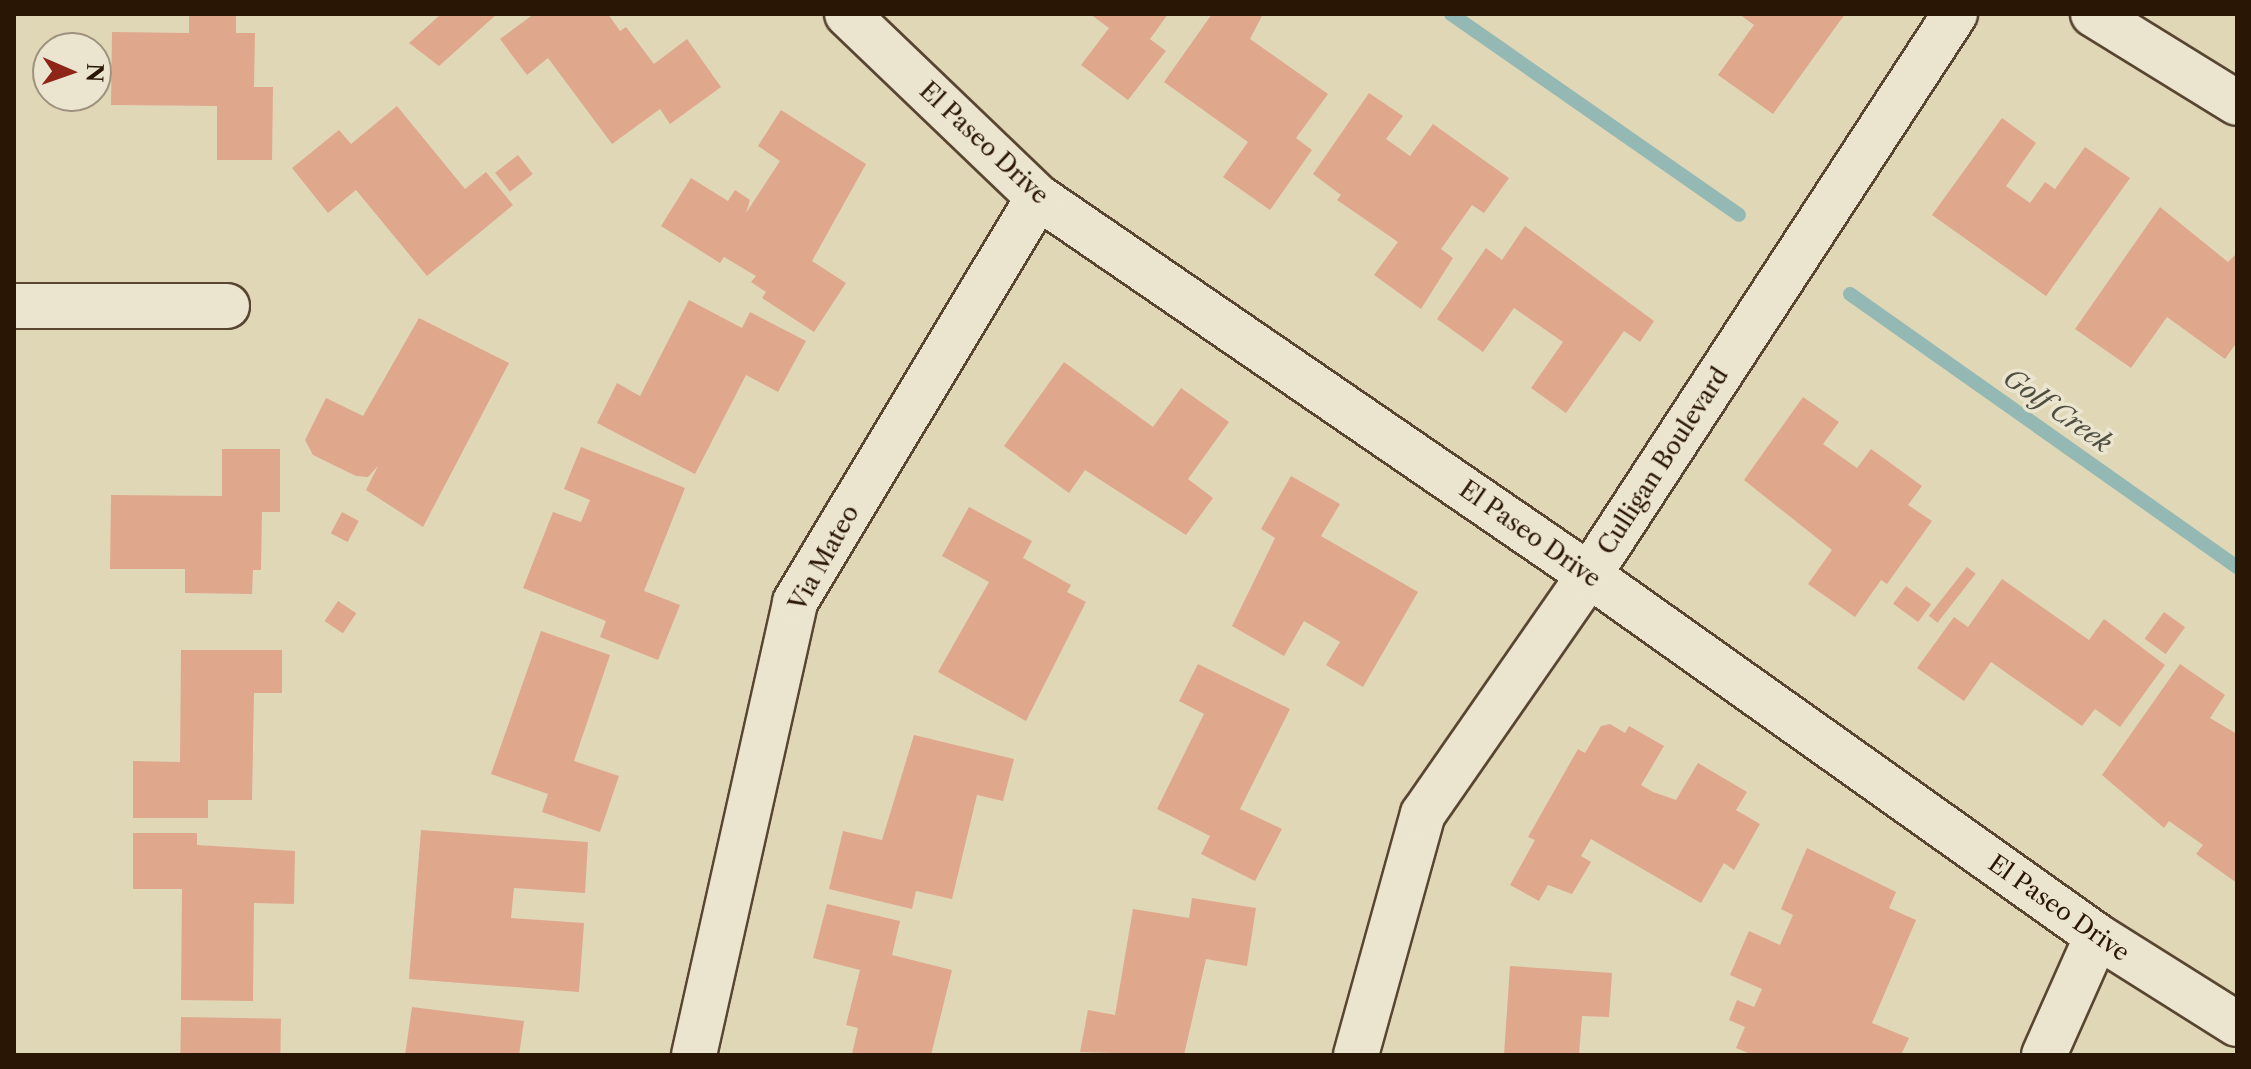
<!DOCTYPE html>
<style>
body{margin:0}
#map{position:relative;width:2251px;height:1069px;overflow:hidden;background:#e0d7b7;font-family:"Libre Caslon Text",serif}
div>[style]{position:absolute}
.stream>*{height:14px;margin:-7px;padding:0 7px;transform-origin:7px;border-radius:7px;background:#94b8b3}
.building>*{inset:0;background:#dfa88c;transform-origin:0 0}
.roads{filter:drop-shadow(2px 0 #584631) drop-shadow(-2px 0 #584631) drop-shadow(0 2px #584631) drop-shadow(0 -2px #584631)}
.street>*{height:44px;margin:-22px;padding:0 22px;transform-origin:22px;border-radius:22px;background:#ebe5d0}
span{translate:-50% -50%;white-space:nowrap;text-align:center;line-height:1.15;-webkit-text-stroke:7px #ebe5d0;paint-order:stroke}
.street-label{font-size:24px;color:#2a1604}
.water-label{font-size:26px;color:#4f4f41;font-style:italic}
.frame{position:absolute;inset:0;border:16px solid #2a1604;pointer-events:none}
.north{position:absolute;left:32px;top:32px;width:80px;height:80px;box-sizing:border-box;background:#ebe5d0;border:2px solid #9e927e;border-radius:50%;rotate:92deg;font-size:22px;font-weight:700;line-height:32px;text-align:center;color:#2a1604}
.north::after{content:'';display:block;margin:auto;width:28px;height:36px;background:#8f2418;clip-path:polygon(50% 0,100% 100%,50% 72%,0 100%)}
</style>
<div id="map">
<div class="stream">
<i style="left:1451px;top:14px;width:351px;rotate:34.9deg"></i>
<i style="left:1850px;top:294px;width:474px;rotate:35.2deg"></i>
</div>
<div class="building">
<i style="clip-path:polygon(189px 14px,236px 14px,236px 33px,255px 33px,254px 87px,273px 87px,272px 160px,217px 160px,217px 106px,111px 105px,112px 32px,189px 33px)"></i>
<i style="clip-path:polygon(441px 14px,497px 14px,439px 66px,409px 43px)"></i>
<i style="clip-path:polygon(534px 14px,608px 14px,620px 31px,626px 27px,654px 64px,687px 39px,721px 87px,670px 124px,660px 109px,612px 144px,548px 58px,527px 75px,500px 39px)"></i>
<i style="clip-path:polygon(1090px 14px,1168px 14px,1150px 39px,1166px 51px,1128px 100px,1081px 65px,1109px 28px)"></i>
<i style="clip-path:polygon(1212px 14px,1263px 14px,1250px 39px,1328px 94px,1296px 138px,1312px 150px,1270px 210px,1223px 177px,1248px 142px,1164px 82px)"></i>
<i style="clip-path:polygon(1739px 14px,1845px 14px,1773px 114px,1718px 75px,1754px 25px)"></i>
<i style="clip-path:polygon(1369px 93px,1403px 116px,1386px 139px,1410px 156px,1433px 124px,1509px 178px,1484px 213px,1472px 205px,1441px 249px,1453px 258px,1421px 309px,1374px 275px,1398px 242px,1337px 200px,1341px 195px,1313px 174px)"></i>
<i style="clip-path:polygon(397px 106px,465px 189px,486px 172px,513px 205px,427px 276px,356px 190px,328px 213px,292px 168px,339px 130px,351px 144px)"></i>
<i style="clip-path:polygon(781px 110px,866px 164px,812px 261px,846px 283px,814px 332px,762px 298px,766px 292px,751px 282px,756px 276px,724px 257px,720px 263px,661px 226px,691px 178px,728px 201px,735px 190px,750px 200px,746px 213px,780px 161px,758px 146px)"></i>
<i style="clip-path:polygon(2002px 118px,2036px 143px,2006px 186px,2030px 203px,2045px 182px,2055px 189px,2085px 147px,2130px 178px,2046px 296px,1932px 215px)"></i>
<i style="left:518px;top:155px;width:24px;height:29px;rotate:52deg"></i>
<i style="clip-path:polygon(2160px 207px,2228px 262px,2237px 253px,2237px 342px,2225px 359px,2167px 317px,2131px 368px,2075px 329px)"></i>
<i style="clip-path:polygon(1525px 226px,1654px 321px,1640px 342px,1624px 331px,1566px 413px,1531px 388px,1563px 342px,1514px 308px,1483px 352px,1437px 319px,1486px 248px,1502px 260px)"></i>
<i style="clip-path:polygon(689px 300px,742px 328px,750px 312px,806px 341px,778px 392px,746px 375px,695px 474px,597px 423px,617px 383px,640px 396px)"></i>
<i style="clip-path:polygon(419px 318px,509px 363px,423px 527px,366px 490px,378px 466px,368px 477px,356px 476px,313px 455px,305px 440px,326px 398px,363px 416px)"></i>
<i style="clip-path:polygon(1064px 362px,1153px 427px,1181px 388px,1229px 422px,1188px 479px,1213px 498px,1186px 535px,1085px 470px,1069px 493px,1004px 446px)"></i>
<i style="clip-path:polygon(1803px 397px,1839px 422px,1823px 444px,1857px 468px,1871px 449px,1922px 486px,1908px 505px,1932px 521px,1887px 584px,1881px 580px,1855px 617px,1808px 584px,1832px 550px,1744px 480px)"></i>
<i style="clip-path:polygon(581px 447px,685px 488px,644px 591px,680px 605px,658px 660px,600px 637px,606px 621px,523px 588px,553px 512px,581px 522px,590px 500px,564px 489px)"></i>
<i style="clip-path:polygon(222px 449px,280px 449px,280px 512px,262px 512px,261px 570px,253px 570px,252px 594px,185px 593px,185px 569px,110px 569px,111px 495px,222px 496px)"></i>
<i style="clip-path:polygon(1291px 476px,1340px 504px,1321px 536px,1418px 592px,1363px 687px,1326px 665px,1340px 642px,1304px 621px,1284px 656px,1232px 626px,1275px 538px,1261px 529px)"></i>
<i style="clip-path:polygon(969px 507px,1032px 541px,1023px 558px,1071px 585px,1067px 592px,1086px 602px,1026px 721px,938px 672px,989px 582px,942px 556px)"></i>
<i style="left:342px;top:512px;width:19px;height:24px;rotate:28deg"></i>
<i style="left:1967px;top:567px;width:11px;height:62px;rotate:38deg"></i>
<i style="clip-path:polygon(2002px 579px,2089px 640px,2104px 619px,2165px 665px,2120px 727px,2095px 709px,2082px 726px,1991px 662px,1964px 701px,1917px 668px,1954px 617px,1968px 627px)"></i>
<i style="left:1906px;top:586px;width:31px;height:22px;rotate:36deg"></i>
<i style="left:338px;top:601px;width:22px;height:24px;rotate:34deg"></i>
<i style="left:2164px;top:612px;width:26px;height:33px;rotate:36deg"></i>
<i style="clip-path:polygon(541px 631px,610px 655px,574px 761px,619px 776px,600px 832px,542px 812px,548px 794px,491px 774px)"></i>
<i style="clip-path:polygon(181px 650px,282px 650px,282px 693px,254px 693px,252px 800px,208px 800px,208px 818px,133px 818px,133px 761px,180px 762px)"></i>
<i style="clip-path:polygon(1198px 664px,1290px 709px,1240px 809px,1282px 829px,1255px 881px,1201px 854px,1210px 836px,1157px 809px,1204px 714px,1179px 701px)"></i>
<i style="clip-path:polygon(2180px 664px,2225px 695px,2210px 718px,2237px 734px,2237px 883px,2196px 854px,2203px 845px,2169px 821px,2164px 828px,2102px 775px)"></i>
<i style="clip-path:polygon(1610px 724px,1625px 733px,1629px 726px,1664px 746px,1641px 785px,1653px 792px,1676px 800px,1698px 763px,1747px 792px,1736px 810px,1760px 824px,1734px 870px,1724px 863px,1701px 903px,1591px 839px,1581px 856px,1591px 862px,1572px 894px,1548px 885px,1539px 901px,1510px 885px,1535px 840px,1528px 837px,1578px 749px,1585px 753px,1601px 726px)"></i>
<i style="clip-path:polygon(914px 735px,1014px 759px,1003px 801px,977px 795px,952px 899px,916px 891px,912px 909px,829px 889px,843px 831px,882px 840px)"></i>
<i style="clip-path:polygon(421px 830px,588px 842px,585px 893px,514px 888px,511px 918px,584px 923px,579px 992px,409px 979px)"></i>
<i style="clip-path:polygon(133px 833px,197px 833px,197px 845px,295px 851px,294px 904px,254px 903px,253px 1001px,181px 1000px,182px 889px,133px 889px)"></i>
<i style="clip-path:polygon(1807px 848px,1896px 892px,1889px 908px,1916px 920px,1872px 1023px,1909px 1038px,1901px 1055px,1753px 1055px,1736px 1048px,1745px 1027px,1729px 1020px,1737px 1000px,1754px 1007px,1762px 989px,1730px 975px,1749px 931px,1780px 945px,1793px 915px,1781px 909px)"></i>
<i style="clip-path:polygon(1192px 898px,1256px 908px,1247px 966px,1206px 959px,1184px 1055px,1080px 1052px,1088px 1010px,1115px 1015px,1133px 909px,1189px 918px)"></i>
<i style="clip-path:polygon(827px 904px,900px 921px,892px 955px,952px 970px,931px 1055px,852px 1054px,858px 1028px,846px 1025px,860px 970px,813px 958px)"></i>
<i style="clip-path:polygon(1510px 966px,1612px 973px,1609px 1017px,1582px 1016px,1579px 1055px,1504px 1055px)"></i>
<i style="clip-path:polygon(412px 1007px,524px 1021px,519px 1055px,405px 1055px)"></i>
<i style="left:181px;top:1017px;width:100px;height:38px;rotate:1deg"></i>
</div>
<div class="roads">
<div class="street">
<i style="left:847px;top:14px;width:265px;rotate:43.8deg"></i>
<i style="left:1038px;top:197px;width:668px;rotate:34.45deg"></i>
<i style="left:1589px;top:575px;width:623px;rotate:35.4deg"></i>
<i style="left:2097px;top:936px;width:165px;rotate:32.2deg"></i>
<i style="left:2093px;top:14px;width:169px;rotate:31.7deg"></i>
<i style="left:14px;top:306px;width:213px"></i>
<i style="left:694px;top:1055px;width:464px;rotate:-77.4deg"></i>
<i style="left:795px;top:602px;width:472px;rotate:-59deg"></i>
<i style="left:1356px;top:1055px;width:250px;rotate:-74.5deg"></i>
<i style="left:1423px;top:814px;width:291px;rotate:-55.2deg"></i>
<i style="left:1589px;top:575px;width:670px;rotate:-56.88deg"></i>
<i style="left:2044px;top:1055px;width:130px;rotate:-66deg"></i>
</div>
</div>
<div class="street-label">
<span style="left:984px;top:143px;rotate:43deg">El Paseo Drive</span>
<span style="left:1663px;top:461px;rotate:-57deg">Culligan Boulevard</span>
<span style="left:1530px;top:534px;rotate:35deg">El Paseo Drive</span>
<span style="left:824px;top:558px;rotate:-61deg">Via Mateo</span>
<span style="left:2059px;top:908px;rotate:35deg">El Paseo Drive</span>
</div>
<div class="water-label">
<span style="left:2057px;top:411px;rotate:35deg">Golf Creek</span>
</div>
<div class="frame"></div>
<div class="north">N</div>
</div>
